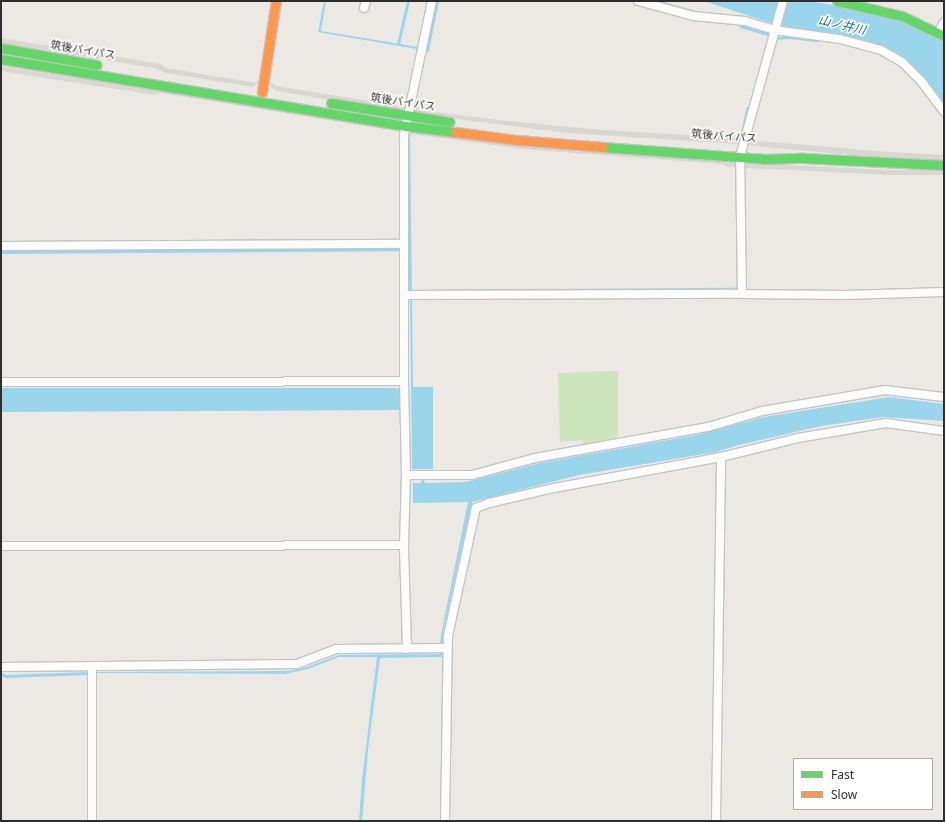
<!DOCTYPE html>
<meta charset="utf-8">
<style>
body{margin:0}
#map{position:relative;width:945px;height:822px;overflow:hidden;background:#ece8e4;font-family:"Noto Sans","Noto Sans JP",sans-serif}
div>[style]{position:absolute}
.green>*{inset:0;background:#cee6be}
.plaza>*{inset:0;background:#dad6d2}
.water>*{inset:0;background:#99d6ec}
.stream>*{height:2.5px;margin:-1.25px;padding:0 1.25px;transform-origin:1.25px;border-radius:1.25px;background:#99d6ec}
.roads{filter:drop-shadow(1px 0 #c5c4c5) drop-shadow(-1px 0 #c5c4c5) drop-shadow(0 1px #c5c4c5) drop-shadow(0 -1px #c5c4c5)}
.street>*{height:8px;margin:-4px;padding:0 4px;transform-origin:4px;border-radius:4px;background:#fcfcfb}
.fast>*{height:9px;margin:-4.5px;padding:0 4.5px;transform-origin:4.5px;border-radius:4.5px;background:#63d668}
.slow>*{height:9px;margin:-4.5px;padding:0 4.5px;transform-origin:4.5px;border-radius:4.5px;background:#ff974d}
span{translate:-50% -50%;white-space:nowrap;text-align:center;line-height:1.15;-webkit-text-stroke:3px #fff;paint-order:stroke}
.street-label{font-size:11px;color:#2e2e2e}
.water-label{font-size:12px;color:#0d6fa3;font-style:italic}
.frame{position:absolute;inset:0;border:2px solid #2e2e2e;pointer-events:none}
.legend{position:absolute;left:793px;top:758px;width:140px;height:52px;box-sizing:border-box;background:#fff;border:1px solid #ababab;margin:0;padding:5px 7px;list-style:none;font-size:12px;color:#2e2e2e}
.legend li{display:flex;align-items:center;gap:8px;height:20px}
.legend b{width:20px;border:1px solid #ababab}
</style>
<div id="map">
<div class="green">
<i style="clip-path:polygon(618px 371px,618px 439px,583px 446px,583px 440px,560px 442px,558px 373px)"></i>
</div>
<div class="plaza">
<i style="clip-path:polygon(1px 38px,161px 64px,166px 68px,256px 83px,259px 80px,259px 82px,253px 87px,166px 73px,154px 68px,1px 43px)"></i>
<i style="clip-path:polygon(1px 66px,390px 126px,402px 132px,161px 93px,155px 95px,1px 71px)"></i>
<i style="clip-path:polygon(271px 82px,276px 86px,406px 107px,405px 111px,399px 111px,276px 91px,271px 87px)"></i>
<i style="clip-path:polygon(413px 105px,418px 106px,418px 110px,507px 121px,603px 130px,739px 138px,740px 136px,744px 136px,741px 143px,738px 144px,568px 133px,418px 114px,413px 110px)"></i>
<i style="clip-path:polygon(407px 132px,735px 163px,739px 167px,728px 167px,722px 164px,522px 149px,412px 134px,411px 137px,407px 137px)"></i>
<i style="clip-path:polygon(748px 140px,889px 152px,944px 155px,944px 160px,851px 155px,753px 146px,749px 144px)"></i>
<i style="clip-path:polygon(747px 163px,889px 170px,944px 170px,944px 175px,893px 175px,745px 168px)"></i>
</div>
<div class="water">
<i style="clip-path:polygon(324px 1px,326px 1px,321px 31px,418px 47px,417px 49px,318px 32px)"></i>
<i style="clip-path:polygon(704px 1px,807px 1px,854px 8px,893px 18px,922px 29px,944px 41px,944px 107px,917px 71px,901px 57px,885px 47px,839px 35px,780px 26px)"></i>
<i style="clip-path:polygon(408px 138px,410px 138px,412px 291px,409px 291px)"></i>
<i style="clip-path:polygon(412px 299px,413px 387px,433px 387px,433px 469px,412px 469px,410px 300px)"></i>
<i style="clip-path:polygon(1px 388px,396px 388px,400px 389px,400px 397px,402px 398px,400px 400px,400px 410px,1px 412px)"></i>
<i style="clip-path:polygon(889px 397px,944px 404px,944px 421px,883px 417px,821px 426px,739px 445px,716px 452px,579px 475px,472px 502px,443px 633px,443px 645px,440px 645px,441px 635px,468px 502px,413px 503px,413px 483px,421px 483px,421px 481px,424px 480px,425px 483px,466px 482px,540px 463px,696px 435px,764px 417px)"></i>
<i style="clip-path:polygon(440px 653px,443px 653px,443px 657px,380px 658px,368px 750px,362px 821px,359px 821px,362px 780px,377px 657px,339px 657px,308px 669px,285px 674px,96px 673px,96px 672px,287px 671px,307px 667px,339px 655px,440px 654px)"></i>
</div>
<div class="stream">
<i style="left:656px;top:1px;width:45px;rotate:15.6deg"></i>
<i style="left:741px;top:26px;width:27px;rotate:17deg"></i>
<i style="left:778px;top:38px;width:13px;rotate:-4deg"></i>
<i style="left:791px;top:37px;width:26px;rotate:7deg"></i>
<i style="left:398px;top:44px;width:44px;rotate:-76.9deg"></i>
<i style="left:427px;top:51px;width:51px;rotate:-78.7deg"></i>
<i style="left:741px;top:136px;width:28px;rotate:-77deg"></i>
<i style="left:1px;top:252px;width:401px;rotate:-0.4deg"></i>
<i style="left:410px;top:287px;width:4px;rotate:90deg"></i>
<i style="left:410px;top:291px;width:325px;rotate:-0.4deg"></i>
<i style="left:735px;top:289px;width:4px;rotate:-45deg"></i>
<i style="left:738px;top:286px;width:65px;rotate:-90.9deg"></i>
<i style="left:1px;top:674px;width:5px;rotate:22deg"></i>
<i style="left:6px;top:676px;width:82px;rotate:-2.1deg"></i>
</div>
<div class="roads">
<div class="street">
<i style="left:638px;top:1px;width:58px;rotate:15deg"></i>
<i style="left:694px;top:16px;width:51px;rotate:5.6deg"></i>
<i style="left:745px;top:21px;width:30px;rotate:17deg"></i>
<i style="left:774px;top:30px;width:67px;rotate:7.8deg"></i>
<i style="left:840px;top:39px;width:42px;rotate:15deg"></i>
<i style="left:881px;top:50px;width:24px;rotate:30deg"></i>
<i style="left:902px;top:62px;width:27px;rotate:45deg"></i>
<i style="left:921px;top:81px;width:39px;rotate:53deg"></i>
<i style="left:364px;top:8px;width:7px;rotate:-74deg"></i>
<i style="left:938px;top:33px;width:13px;rotate:-61deg"></i>
<i style="left:1px;top:246px;width:403px;rotate:-0.3deg"></i>
<i style="left:742px;top:294px;width:137px;rotate:-90.8deg"></i>
<i style="left:740px;top:157px;width:162px;rotate:-74.6deg"></i>
<i style="left:405px;top:295px;width:337px;rotate:-0.2deg"></i>
<i style="left:742px;top:294px;width:102px;rotate:0.6deg"></i>
<i style="left:844px;top:295px;width:100px;rotate:-1.7deg"></i>
<i style="left:1px;top:382px;width:403px;rotate:-0.1deg"></i>
<i style="left:406px;top:475px;width:66px"></i>
<i style="left:472px;top:475px;width:65px;rotate:-15.1deg"></i>
<i style="left:535px;top:458px;width:176px;rotate:-10.2deg"></i>
<i style="left:708px;top:427px;width:56px;rotate:-16.5deg"></i>
<i style="left:762px;top:411px;width:125px;rotate:-9.7deg"></i>
<i style="left:885px;top:390px;width:59px;rotate:6.8deg"></i>
<i style="left:1px;top:546px;width:403px;rotate:-0.1deg"></i>
<i style="left:407px;top:649px;width:104px;rotate:-91.7deg"></i>
<i style="left:404px;top:545px;width:70px;rotate:-88.4deg"></i>
<i style="left:406px;top:475px;width:94px;rotate:-91.2deg"></i>
<i style="left:404px;top:381px;width:246px;rotate:-90deg"></i>
<i style="left:404px;top:135px;width:137px;rotate:-78.2deg"></i>
<i style="left:1px;top:667px;width:296px;rotate:-0.6deg"></i>
<i style="left:297px;top:664px;width:42px;rotate:-21deg"></i>
<i style="left:336px;top:649px;width:111px;rotate:-0.5deg"></i>
<i style="left:92px;top:667px;width:154px;rotate:90deg"></i>
<i style="left:445px;top:821px;width:185px;rotate:-89.1deg"></i>
<i style="left:448px;top:636px;width:131px;rotate:-77.7deg"></i>
<i style="left:476px;top:508px;width:14px;rotate:-21deg"></i>
<i style="left:489px;top:503px;width:67px;rotate:-13deg"></i>
<i style="left:554px;top:488px;width:170px;rotate:-10.5deg"></i>
<i style="left:721px;top:457px;width:79px;rotate:-13.9deg"></i>
<i style="left:798px;top:438px;width:89px;rotate:-9.7deg"></i>
<i style="left:886px;top:423px;width:59px;rotate:7.9deg"></i>
<i style="left:716px;top:821px;width:364px;rotate:-89.2deg"></i>
</div>
<div class="fast">
<i style="left:837px;top:1px;width:67px;rotate:13deg"></i>
<i style="left:902px;top:16px;width:47px;rotate:25.5deg"></i>
<i style="left:1px;top:48px;width:97px;rotate:10deg"></i>
<i style="left:1px;top:59px;width:411px;rotate:9.4deg"></i>
<i style="left:406px;top:126px;width:49px;rotate:7deg"></i>
<i style="left:331px;top:103px;width:120px;rotate:9.1deg"></i>
<i style="left:603px;top:147px;width:162px;rotate:4.2deg"></i>
<i style="left:765px;top:159px;width:38px;rotate:-2deg"></i>
<i style="left:803px;top:158px;width:141px;rotate:2.8deg"></i>
</div>
<div class="slow">
<i style="left:262px;top:92px;width:92px;rotate:-81.3deg"></i>
<i style="left:455px;top:132px;width:63px;rotate:7.4deg"></i>
<i style="left:517px;top:140px;width:86px;rotate:4.7deg"></i>
</div>
</div>
<div class="street-label">
<span style="left:83px;top:50px;rotate:10deg">筑後バイパス</span>
<span style="left:403px;top:102px;rotate:9deg">筑後バイパス</span>
<span style="left:724px;top:136px;rotate:5deg">筑後バイパス</span>
</div>
<div class="water-label">
<span style="left:842px;top:25px;rotate:13deg">山ノ井川</span>
</div>
<div class="frame"></div>
<ul class="legend">
<li><b style="height:5px;background:#63d668"></b>Fast</li>
<li><b style="height:5px;background:#ff974d"></b>Slow</li>
</ul>
</div>
